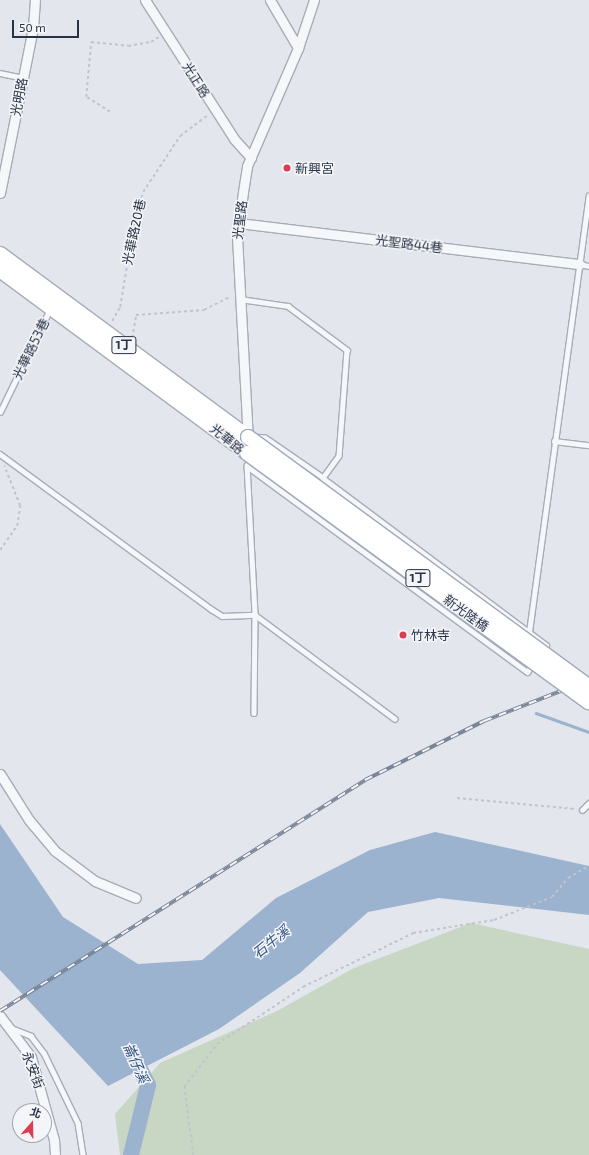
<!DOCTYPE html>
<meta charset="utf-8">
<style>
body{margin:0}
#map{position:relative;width:589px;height:1155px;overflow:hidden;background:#e3e6ec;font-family:"Exo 2","Noto Sans TC",sans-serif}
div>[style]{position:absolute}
.green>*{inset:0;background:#c8d7c3}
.water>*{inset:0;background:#9bb3cf}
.stream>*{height:2.5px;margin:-1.25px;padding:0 1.25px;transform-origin:1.25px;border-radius:1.25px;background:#9bb3cf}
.river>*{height:16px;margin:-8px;padding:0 8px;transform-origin:8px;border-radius:8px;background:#9bb3cf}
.path>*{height:1.5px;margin-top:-0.75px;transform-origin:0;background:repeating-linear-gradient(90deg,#c1c4cb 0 3px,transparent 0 6px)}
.roads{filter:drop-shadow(1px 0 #a7adb7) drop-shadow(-1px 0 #a7adb7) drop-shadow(0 1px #a7adb7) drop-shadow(0 -1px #a7adb7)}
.lane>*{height:4.5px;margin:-2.25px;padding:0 2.25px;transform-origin:2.25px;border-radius:2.25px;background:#f6f7fa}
.street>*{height:9px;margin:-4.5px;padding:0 4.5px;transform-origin:4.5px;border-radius:4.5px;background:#f6f7fa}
.primary>*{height:14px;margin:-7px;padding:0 7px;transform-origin:7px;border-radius:7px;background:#fff}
.rail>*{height:4px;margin-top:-2px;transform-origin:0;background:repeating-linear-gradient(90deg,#f3f5f9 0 8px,#7a8597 0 16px);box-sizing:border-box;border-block:1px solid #7a8597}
.bridges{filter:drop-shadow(1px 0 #a1aab9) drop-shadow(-1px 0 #a1aab9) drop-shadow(0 1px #a1aab9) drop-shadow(0 -1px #a1aab9)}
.primary-bridge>*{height:14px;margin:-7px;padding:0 7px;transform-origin:7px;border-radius:7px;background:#fff}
.dots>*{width:11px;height:11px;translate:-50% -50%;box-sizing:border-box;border:2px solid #f3f5f9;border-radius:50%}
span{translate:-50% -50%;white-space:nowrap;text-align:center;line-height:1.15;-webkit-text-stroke:3px #f3f5f9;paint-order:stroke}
.shield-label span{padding:1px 3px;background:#f3f5f9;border:1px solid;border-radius:3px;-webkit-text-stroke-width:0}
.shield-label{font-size:12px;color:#293346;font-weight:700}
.street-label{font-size:13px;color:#293346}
.poi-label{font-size:13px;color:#293346}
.left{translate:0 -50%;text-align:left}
.water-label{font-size:14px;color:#2f507e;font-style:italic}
.north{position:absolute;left:12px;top:1103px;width:40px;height:40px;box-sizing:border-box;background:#f3f5f9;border:1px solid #a2a7b1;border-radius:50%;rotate:20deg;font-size:11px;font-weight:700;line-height:16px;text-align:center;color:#293346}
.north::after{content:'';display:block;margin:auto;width:14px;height:18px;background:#da3e52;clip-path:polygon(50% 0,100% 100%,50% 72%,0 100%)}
.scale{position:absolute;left:12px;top:20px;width:67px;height:18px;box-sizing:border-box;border:2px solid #293346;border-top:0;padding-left:5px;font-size:12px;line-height:14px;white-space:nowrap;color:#293346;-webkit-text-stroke:3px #f3f5f9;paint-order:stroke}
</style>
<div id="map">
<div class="green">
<i style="clip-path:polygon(471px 923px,589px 949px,589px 1155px,120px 1155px,115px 1114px,160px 1063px,277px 1011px,354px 968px)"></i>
</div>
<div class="water">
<i style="clip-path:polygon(0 824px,63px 917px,138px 964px,202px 960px,276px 898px,370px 850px,435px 832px,589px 866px,589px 915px,439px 898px,368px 912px,300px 973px,219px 1029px,108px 1086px,0 970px)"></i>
</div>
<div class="stream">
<i style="left:536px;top:713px;width:56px;rotate:19.7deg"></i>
</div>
<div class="river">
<i style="left:131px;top:1155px;width:72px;rotate:-76.3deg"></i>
<i style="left:148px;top:1085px;width:38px;rotate:-117deg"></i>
</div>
<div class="path">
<i style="left:110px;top:112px;width:28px;rotate:-148deg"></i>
<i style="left:86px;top:97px;width:55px;rotate:-84.8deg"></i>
<i style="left:91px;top:42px;width:37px;rotate:6deg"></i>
<i style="left:128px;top:46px;width:23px;rotate:-10deg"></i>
<i style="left:151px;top:42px;width:9px;rotate:-32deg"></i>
<i style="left:112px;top:321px;width:16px;rotate:-60deg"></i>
<i style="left:120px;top:307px;width:81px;rotate:-80.8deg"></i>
<i style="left:133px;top:227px;width:36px;rotate:-74deg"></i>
<i style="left:143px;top:192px;width:67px;rotate:-56.5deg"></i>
<i style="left:180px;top:136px;width:35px;rotate:-37deg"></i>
<i style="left:132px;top:338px;width:23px;rotate:-80deg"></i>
<i style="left:136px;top:315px;width:68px;rotate:-4.2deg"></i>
<i style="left:204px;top:310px;width:30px;rotate:-27deg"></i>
<i style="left:0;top:550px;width:29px;rotate:-55deg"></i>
<i style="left:17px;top:526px;width:20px;rotate:-81deg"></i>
<i style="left:20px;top:506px;width:43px;rotate:-111.8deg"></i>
<i style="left:457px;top:798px;width:119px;rotate:5.3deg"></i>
<i style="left:193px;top:1155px;width:69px;rotate:-97.5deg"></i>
<i style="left:184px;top:1087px;width:54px;rotate:-52.5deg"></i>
<i style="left:217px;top:1044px;width:103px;rotate:-33.5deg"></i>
<i style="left:303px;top:987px;width:123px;rotate:-26.1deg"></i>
<i style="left:413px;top:933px;width:82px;rotate:-9.1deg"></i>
<i style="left:494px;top:920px;width:62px;rotate:-21.6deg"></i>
<i style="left:552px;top:897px;width:25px;rotate:-50deg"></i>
<i style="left:568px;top:878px;width:24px;rotate:-30deg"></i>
</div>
<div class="roads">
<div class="lane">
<i style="left:0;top:73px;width:24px;rotate:12deg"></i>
<i style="left:580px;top:264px;width:9px;rotate:13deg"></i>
<i style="left:240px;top:299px;width:49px;rotate:8.3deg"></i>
<i style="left:288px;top:306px;width:74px;rotate:36.7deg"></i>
<i style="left:347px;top:350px;width:106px;rotate:94.3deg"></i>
<i style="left:339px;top:456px;width:27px;rotate:126deg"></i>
<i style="left:323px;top:478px;width:70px;rotate:-145.4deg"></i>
<i style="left:265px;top:438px;width:11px;rotate:-175deg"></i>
<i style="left:0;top:412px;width:114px;rotate:-64.1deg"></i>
<i style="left:554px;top:441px;width:35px;rotate:7deg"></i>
<i style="left:0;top:454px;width:262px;rotate:36.3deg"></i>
<i style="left:211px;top:609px;width:13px;rotate:32deg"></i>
<i style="left:222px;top:616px;width:33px;rotate:-2deg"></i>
<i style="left:255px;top:615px;width:174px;rotate:36.6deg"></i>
<i style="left:247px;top:465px;width:150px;rotate:86.9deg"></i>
<i style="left:255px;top:615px;width:98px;rotate:90.6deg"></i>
<i style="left:247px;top:466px;width:348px;rotate:36.3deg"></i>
<i style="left:527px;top:672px;width:10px;rotate:-53deg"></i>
<i style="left:323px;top:478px;width:279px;rotate:36.8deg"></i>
<i style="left:546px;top:645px;width:6px;rotate:121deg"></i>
<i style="left:529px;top:632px;width:440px;rotate:-82.2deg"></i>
<i style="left:582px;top:810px;width:10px;rotate:-45deg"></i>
<i style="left:9px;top:1027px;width:24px;rotate:22deg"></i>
<i style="left:31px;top:1036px;width:21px;rotate:53deg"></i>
<i style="left:44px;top:1053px;width:78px;rotate:64.1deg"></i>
<i style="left:78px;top:1123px;width:32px;rotate:81deg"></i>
</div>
<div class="street">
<i style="left:145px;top:0;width:166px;rotate:57.3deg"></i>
<i style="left:235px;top:140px;width:24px;rotate:48deg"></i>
<i style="left:270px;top:0;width:56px;rotate:59.7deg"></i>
<i style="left:0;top:193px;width:168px;rotate:-78.7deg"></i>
<i style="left:33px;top:28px;width:28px;rotate:-86deg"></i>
<i style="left:239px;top:223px;width:343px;rotate:6.9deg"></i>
<i style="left:248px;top:440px;width:203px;rotate:-93.1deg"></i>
<i style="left:237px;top:237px;width:45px;rotate:-82.4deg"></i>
<i style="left:243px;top:192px;width:26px;rotate:-81deg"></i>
<i style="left:247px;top:166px;width:129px;rotate:-66.6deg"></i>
<i style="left:298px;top:48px;width:51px;rotate:-71.6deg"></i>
<i style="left:0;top:774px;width:54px;rotate:57.8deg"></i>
<i style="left:29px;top:820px;width:40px;rotate:50deg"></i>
<i style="left:55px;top:851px;width:50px;rotate:36.9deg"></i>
<i style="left:95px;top:881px;width:44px;rotate:22.5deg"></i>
<i style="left:0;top:1016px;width:51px;rotate:52.9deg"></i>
<i style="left:31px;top:1057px;width:86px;rotate:74.5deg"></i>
<i style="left:54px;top:1140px;width:15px;rotate:86deg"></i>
</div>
<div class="primary">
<i style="left:0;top:254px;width:308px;rotate:36.4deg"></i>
<i style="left:0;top:270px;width:307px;rotate:36.5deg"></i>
</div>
</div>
<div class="rail">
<i style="left:0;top:1011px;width:432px;rotate:-32.3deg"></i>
<i style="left:365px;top:780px;width:133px;rotate:-26.4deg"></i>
<i style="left:484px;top:721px;width:113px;rotate:-21.3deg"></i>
</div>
<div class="bridges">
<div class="primary-bridge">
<i style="left:248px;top:437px;width:423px;rotate:36.2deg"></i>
<i style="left:247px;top:453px;width:423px;rotate:36.1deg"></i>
</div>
</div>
<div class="dots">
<i style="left:287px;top:168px;background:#da3e52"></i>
<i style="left:403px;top:635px;background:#da3e52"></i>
</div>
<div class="shield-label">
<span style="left:124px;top:345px">1丁</span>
<span style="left:418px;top:578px">1丁</span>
</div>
<div class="street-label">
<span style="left:196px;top:80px;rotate:58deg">光正路</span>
<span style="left:19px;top:97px;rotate:-79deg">光明路</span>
<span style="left:240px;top:220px;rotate:-83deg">光聖路</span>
<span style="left:134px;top:232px;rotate:-78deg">光華路20巷</span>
<span style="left:409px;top:244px;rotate:7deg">光聖路44巷</span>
<span style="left:31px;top:349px;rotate:-64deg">光華路53巷</span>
<span style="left:227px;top:439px;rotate:39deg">光華路</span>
<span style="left:466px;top:613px;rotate:36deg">新光陸橋</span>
<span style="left:33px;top:1070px;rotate:69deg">永安街</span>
</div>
<div class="poi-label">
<span class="left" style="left:295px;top:168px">新興宮</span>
<span class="left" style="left:411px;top:635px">竹林寺</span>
</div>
<div class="water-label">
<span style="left:271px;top:942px;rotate:-39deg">石牛溪</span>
<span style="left:136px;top:1063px;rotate:66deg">崙仔溪</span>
</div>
<div class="north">北</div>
<div class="scale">50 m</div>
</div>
